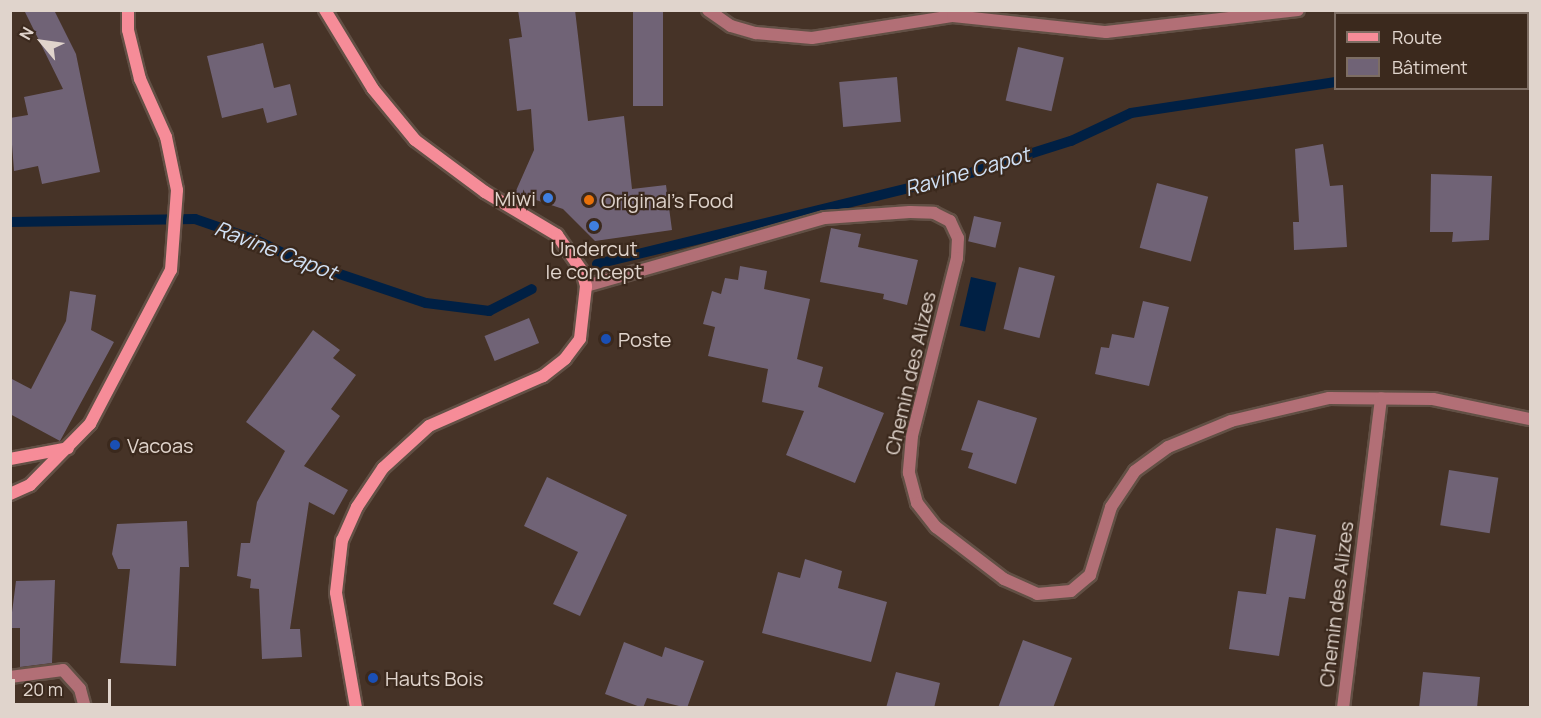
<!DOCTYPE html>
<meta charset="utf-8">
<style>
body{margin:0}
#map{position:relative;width:1541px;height:718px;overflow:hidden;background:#463327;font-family:Manrope,sans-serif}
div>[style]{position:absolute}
.water>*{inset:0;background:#002044;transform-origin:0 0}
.stream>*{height:10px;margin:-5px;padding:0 5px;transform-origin:5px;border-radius:5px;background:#002044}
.building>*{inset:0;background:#706376;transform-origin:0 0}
.roads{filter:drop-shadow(2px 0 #625045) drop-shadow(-2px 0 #625045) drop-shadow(0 2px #625045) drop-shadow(0 -2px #625045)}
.street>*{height:12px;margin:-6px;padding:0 6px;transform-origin:6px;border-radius:6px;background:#b26f76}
.secondary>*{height:12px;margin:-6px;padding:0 6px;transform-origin:6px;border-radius:6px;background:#f68c98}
.dots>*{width:16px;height:16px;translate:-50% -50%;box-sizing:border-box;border:3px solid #3b291d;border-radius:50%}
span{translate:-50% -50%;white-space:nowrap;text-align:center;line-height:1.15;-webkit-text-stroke:4.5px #3b291d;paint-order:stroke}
.poi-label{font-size:20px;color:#e0d4cc}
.right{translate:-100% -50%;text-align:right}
.left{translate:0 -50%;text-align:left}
.street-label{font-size:20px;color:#e0d4cc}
.water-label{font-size:21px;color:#d1e1f5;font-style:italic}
.frame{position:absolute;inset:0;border:12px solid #e0d4cc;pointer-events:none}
.legend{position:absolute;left:1334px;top:12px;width:195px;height:78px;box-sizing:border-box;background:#3b291d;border:2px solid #7d6d63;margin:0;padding:8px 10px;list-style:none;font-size:18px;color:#e0d4cc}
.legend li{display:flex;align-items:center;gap:12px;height:30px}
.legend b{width:30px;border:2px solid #7d6d63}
.north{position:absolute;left:12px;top:12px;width:60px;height:60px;-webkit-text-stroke:4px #3b291d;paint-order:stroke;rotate:299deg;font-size:16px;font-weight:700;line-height:24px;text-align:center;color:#e0d4cc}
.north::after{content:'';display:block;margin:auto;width:21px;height:27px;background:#e0d4cc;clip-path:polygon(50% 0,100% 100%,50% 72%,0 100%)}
.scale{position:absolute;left:12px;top:679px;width:99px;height:27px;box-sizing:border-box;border:3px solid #e0d4cc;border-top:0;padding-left:8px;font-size:18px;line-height:21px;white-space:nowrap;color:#e0d4cc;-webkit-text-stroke:4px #3b291d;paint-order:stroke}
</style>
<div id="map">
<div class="water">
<i style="left:971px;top:277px;width:26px;height:50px;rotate:13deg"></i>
</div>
<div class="stream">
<i style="left:1528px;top:24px;width:2px;rotate:-27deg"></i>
<i style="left:10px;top:222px;width:185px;rotate:-0.9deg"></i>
<i style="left:195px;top:219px;width:65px;rotate:19deg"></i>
<i style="left:256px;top:240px;width:43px;rotate:26deg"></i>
<i style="left:295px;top:259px;width:138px;rotate:18.6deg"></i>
<i style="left:426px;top:303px;width:64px;rotate:7.2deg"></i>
<i style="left:489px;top:311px;width:48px;rotate:-27.1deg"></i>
<i style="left:597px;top:264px;width:387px;rotate:-13.7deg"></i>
<i style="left:973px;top:172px;width:103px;rotate:-17.6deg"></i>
<i style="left:1071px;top:141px;width:66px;rotate:-25deg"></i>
<i style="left:1131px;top:113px;width:207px;rotate:-8.6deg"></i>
</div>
<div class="building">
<i style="clip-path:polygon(24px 10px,54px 10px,76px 54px,100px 172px,42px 184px,38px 166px,14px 171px,10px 118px,28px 115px,24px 97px,63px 89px)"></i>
<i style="clip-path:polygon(518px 10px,575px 10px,588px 121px,624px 116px,632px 189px,666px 185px,672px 230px,595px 241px,563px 209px,515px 193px,534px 150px,531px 109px,517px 111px,513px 74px,509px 39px,522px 37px)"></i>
<i style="left:633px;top:10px;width:30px;height:96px"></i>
<i style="clip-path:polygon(263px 43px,274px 88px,290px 84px,297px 115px,267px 123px,263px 108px,222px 118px,207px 56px)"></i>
<i style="left:1018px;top:47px;width:47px;height:55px;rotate:13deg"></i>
<i style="left:897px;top:77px;width:45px;height:58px;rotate:85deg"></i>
<i style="clip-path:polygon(1323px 144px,1330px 186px,1343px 185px,1347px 247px,1294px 250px,1293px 222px,1299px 222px,1295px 149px)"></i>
<i style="clip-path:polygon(1431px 174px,1492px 176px,1489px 240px,1452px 242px,1453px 232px,1430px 232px)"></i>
<i style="left:1157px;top:183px;width:53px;height:67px;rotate:15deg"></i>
<i style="left:974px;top:216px;width:28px;height:26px;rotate:13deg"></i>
<i style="clip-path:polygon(831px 228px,861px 234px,858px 247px,918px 260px,907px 305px,883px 299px,884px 294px,820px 282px)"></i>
<i style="clip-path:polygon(740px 266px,767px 271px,764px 289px,810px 299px,797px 359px,823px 367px,818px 387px,884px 413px,855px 483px,786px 455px,804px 411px,762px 402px,768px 369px,708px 356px,715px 327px,703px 324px,712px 291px,721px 294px,725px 278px,738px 280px)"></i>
<i style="left:1019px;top:267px;width:37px;height:64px;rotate:14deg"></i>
<i style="clip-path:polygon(70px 291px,96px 295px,91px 330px,114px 342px,60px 441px,10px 414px,10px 378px,31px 389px,66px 321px)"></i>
<i style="clip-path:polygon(1143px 301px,1169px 307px,1149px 386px,1095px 374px,1101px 347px,1109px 348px,1112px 334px,1134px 338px)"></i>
<i style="left:529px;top:318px;width:27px;height:48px;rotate:68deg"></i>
<i style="clip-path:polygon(313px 330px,340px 350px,333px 358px,356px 375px,331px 409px,340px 416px,304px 466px,348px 490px,334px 515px,309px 502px,290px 629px,300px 629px,302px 657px,262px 659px,259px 589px,250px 588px,251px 579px,237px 576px,241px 543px,250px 543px,257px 502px,285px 451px,246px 422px)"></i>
<i style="clip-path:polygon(978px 400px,1037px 418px,1016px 484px,968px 468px,973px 453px,961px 450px)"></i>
<i style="left:1449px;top:470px;width:50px;height:56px;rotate:9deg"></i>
<i style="clip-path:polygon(547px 477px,627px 515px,580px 616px,553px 604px,578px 552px,524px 526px)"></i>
<i style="clip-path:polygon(187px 521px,189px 567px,180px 567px,176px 666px,120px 663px,130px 569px,118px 569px,112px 554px,117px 524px)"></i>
<i style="clip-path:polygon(1276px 528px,1316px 535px,1305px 599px,1289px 597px,1279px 656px,1229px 649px,1238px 591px,1284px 596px,1266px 594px)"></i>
<i style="clip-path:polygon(805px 559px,842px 571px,838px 588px,887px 602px,871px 662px,762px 633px,778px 572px,800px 578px)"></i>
<i style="clip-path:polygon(55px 580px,52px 663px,20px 667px,20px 628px,10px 628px,16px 581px)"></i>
<i style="clip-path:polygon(1023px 640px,1072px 658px,1053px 708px,998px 708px)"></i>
<i style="clip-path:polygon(624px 642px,662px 657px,665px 647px,704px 661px,687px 708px,647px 698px,643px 708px,605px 694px)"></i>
<i style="clip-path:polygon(896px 672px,940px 683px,934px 708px,886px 708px)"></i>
<i style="clip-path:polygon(1423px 672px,1480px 677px,1477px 708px,1419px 708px)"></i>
</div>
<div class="roads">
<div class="street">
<i style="left:708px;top:10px;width:28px;rotate:35deg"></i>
<i style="left:731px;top:26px;width:26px;rotate:16deg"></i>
<i style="left:756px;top:33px;width:56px;rotate:5.1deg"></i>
<i style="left:812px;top:38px;width:143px;rotate:-8.9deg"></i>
<i style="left:953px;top:16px;width:154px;rotate:6deg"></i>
<i style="left:1106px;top:32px;width:193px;rotate:-6.5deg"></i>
<i style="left:586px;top:286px;width:248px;rotate:-15.9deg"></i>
<i style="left:825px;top:218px;width:85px;rotate:-4deg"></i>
<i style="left:910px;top:212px;width:24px;rotate:2deg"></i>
<i style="left:934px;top:213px;width:18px;rotate:27deg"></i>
<i style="left:950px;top:221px;width:19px;rotate:65deg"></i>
<i style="left:958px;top:238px;width:20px;rotate:93deg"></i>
<i style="left:957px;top:258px;width:184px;rotate:104.2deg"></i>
<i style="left:912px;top:436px;width:37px;rotate:95deg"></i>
<i style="left:909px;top:473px;width:31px;rotate:75deg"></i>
<i style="left:917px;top:503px;width:31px;rotate:52deg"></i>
<i style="left:936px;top:527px;width:86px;rotate:37.4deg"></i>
<i style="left:1004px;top:579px;width:36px;rotate:24deg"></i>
<i style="left:1037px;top:594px;width:34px;rotate:-5deg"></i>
<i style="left:1071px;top:591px;width:25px;rotate:-40deg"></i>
<i style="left:1090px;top:575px;width:71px;rotate:-72.8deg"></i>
<i style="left:1111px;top:507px;width:43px;rotate:-56.3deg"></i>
<i style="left:1135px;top:471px;width:41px;rotate:-36deg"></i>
<i style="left:1168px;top:447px;width:68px;rotate:-22.4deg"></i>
<i style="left:1231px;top:421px;width:101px;rotate:-13.2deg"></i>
<i style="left:1329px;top:398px;width:104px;rotate:0.6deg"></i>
<i style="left:1433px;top:399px;width:99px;rotate:11.7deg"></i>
<i style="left:10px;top:677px;width:53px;rotate:-7.5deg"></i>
<i style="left:63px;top:670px;width:25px;rotate:48deg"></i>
<i style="left:80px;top:689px;width:20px;rotate:75deg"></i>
<i style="left:1343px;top:708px;width:312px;rotate:-83deg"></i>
</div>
<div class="secondary">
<i style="left:325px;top:10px;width:92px;rotate:58.7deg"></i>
<i style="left:373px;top:89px;width:66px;rotate:50.5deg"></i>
<i style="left:415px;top:140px;width:87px;rotate:36.6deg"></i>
<i style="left:485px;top:192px;width:84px;rotate:30.8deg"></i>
<i style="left:557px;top:235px;width:44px;rotate:55.2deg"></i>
<i style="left:582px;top:271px;width:16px;rotate:75deg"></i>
<i style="left:586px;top:286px;width:53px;rotate:96.5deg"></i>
<i style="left:580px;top:339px;width:25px;rotate:127deg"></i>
<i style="left:565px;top:359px;width:28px;rotate:142deg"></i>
<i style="left:543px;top:376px;width:124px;rotate:156.3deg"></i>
<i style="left:429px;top:426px;width:62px;rotate:137.6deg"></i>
<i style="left:383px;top:468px;width:47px;rotate:123.7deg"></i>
<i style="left:357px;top:507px;width:36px;rotate:114deg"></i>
<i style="left:342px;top:540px;width:53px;rotate:96.5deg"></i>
<i style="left:336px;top:593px;width:117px;rotate:80.1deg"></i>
<i style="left:10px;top:459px;width:59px;rotate:-10.7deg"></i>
<i style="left:10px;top:494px;width:22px;rotate:-24deg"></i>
<i style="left:30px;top:485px;width:86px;rotate:-45.5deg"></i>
<i style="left:90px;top:424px;width:174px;rotate:-62.3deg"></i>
<i style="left:171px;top:270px;width:80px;rotate:-85.7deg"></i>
<i style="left:177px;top:190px;width:54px;rotate:-101.7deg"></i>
<i style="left:166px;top:137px;width:64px;rotate:-114.1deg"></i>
<i style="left:140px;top:79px;width:50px;rotate:-103.8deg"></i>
<i style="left:128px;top:30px;width:20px;rotate:-90deg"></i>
</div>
</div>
<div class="dots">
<i style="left:548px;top:198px;background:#3f7fe0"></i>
<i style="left:589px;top:200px;background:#e8710a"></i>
<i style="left:594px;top:226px;background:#3f7fe0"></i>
<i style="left:606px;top:339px;background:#1a4fb4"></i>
<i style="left:115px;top:445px;background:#1a4fb4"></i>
<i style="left:373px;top:678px;background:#1a4fb4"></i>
</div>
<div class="poi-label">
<span class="right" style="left:536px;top:198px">Miwi</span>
<span class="left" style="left:601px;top:200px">Original's Food</span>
<span style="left:594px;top:260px">Undercut<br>le concept</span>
<span class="left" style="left:618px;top:339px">Poste</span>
<span class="left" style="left:127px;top:445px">Vacoas</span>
<span class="left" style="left:385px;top:678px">Hauts Bois</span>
</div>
<div class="street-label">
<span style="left:910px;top:373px;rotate:-77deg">Chemin des Alizes</span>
<span style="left:1336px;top:604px;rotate:-83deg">Chemin des Alizes</span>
</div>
<div class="water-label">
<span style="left:967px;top:171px;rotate:-16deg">Ravine Capot</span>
<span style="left:276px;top:250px;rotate:21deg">Ravine Capot</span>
</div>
<div class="frame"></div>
<ul class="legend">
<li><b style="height:8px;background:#f68c98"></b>Route</li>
<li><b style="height:16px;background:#706376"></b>Bâtiment</li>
</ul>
<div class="north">N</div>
<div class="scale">20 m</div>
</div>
